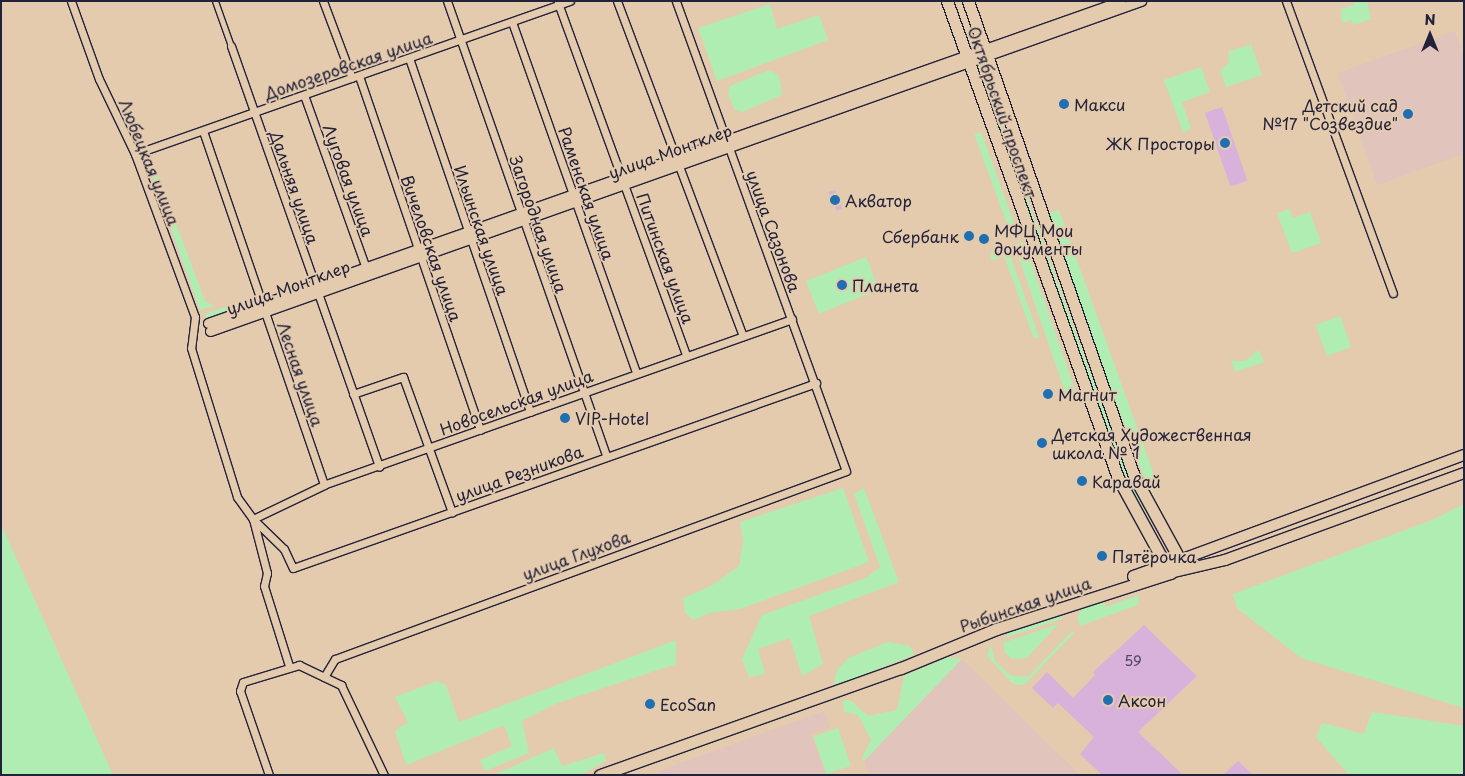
<!DOCTYPE html>
<meta charset="utf-8">
<style>
body{margin:0}
#map{position:relative;width:1465px;height:776px;overflow:hidden;background:#e5cbad;font-family:"Playpen Sans",sans-serif}
div>[style]{position:absolute}
.built>*{inset:0;background:#e1c4bb}
.green>*{inset:0;background:#b0edb3;transform-origin:0 0}
.building>*{inset:0;background:#d8b2db;transform-origin:0 0}
.roads{filter:drop-shadow(1px 0 #22223b) drop-shadow(-1px 0 #22223b) drop-shadow(0 1px #22223b) drop-shadow(0 -1px #22223b)}
.pedestrian>*{height:5px;margin:-2.5px;padding:0 2.5px;transform-origin:2.5px;border-radius:2.5px;background:#e5cbad}
.minor>*{height:7px;margin:-3.5px;padding:0 3.5px;transform-origin:3.5px;border-radius:3.5px;background:#e5cbad}
.tertiary>*{height:9px;margin:-4.5px;padding:0 4.5px;transform-origin:4.5px;border-radius:4.5px;background:#e5cbad}
.secondary>*{height:10px;margin:-5px;padding:0 5px;transform-origin:5px;border-radius:5px;background:#e5cbad}
.primary>*{height:11px;margin:-5.5px;padding:0 5.5px;transform-origin:5.5px;border-radius:5.5px;background:#e5cbad}
.dots>*{width:14px;height:14px;translate:-50% -50%;box-sizing:border-box;border:2px solid #e5cbad;border-radius:50%}
span{translate:-50% -50%;white-space:nowrap;text-align:center;line-height:1.15;-webkit-text-stroke:4px #e5cbad;paint-order:stroke}
.number-label{font-size:14px;color:#504663}
.number-label span{-webkit-text-stroke-width:0}
.street-label{font-size:16px;color:#22223b}
.poi-label{font-size:16px;color:#22223b}
.left{translate:0 -50%;text-align:left}
.right{translate:-100% -50%;text-align:right}
.frame{position:absolute;inset:0;border:2px solid #22223b;pointer-events:none}
.north{position:absolute;left:1405px;top:10px;width:50px;height:50px;-webkit-text-stroke:4px #e5cbad;paint-order:stroke;rotate:0deg;font-size:14px;font-weight:700;line-height:20px;text-align:center;color:#22223b}
.north::after{content:'';display:block;margin:auto;width:18px;height:22px;background:#22223b;clip-path:polygon(50% 0,100% 100%,50% 72%,0 100%)}
</style>
<div id="map">
<div class="built">
<i style="clip-path:polygon(1455px 31px,1464px 57px,1464px 154px,1377px 185px,1338px 73px)"></i>
<i style="clip-path:polygon(962px 659px,1080px 775px,869px 775px,864px 761px)"></i>
<i style="clip-path:polygon(824px 711px,830px 727px,811px 734px,826px 775px,660px 775px,659px 771px)"></i>
</div>
<div class="green">
<i style="clip-path:polygon(1353px 1px,1367px 1px,1371px 19px,1353px 25px,1351px 20px,1342px 23px,1341px 9px,1354px 5px)"></i>
<i style="clip-path:polygon(770px 4px,777px 29px,819px 15px,828px 40px,717px 81px,698px 28px)"></i>
<i style="clip-path:polygon(1251px 44px,1262px 75px,1226px 87px,1220px 70px,1229px 63px,1228px 52px)"></i>
<i style="clip-path:polygon(979px 66px,1128px 477px,1162px 546px,1121px 478px,974px 68px)"></i>
<i style="clip-path:polygon(1201px 67px,1210px 92px,1182px 102px,1191px 129px,1183px 132px,1164px 80px)"></i>
<i style="clip-path:polygon(769px 70px,779px 76px,782px 95px,742px 112px,734px 109px,728px 94px,730px 86px)"></i>
<i style="left:981px;top:132px;width:109px;height:7px;rotate:70deg"></i>
<i style="clip-path:polygon(149px 152px,205px 301px,214px 306px,200px 310px,144px 153px)"></i>
<i style="clip-path:polygon(1290px 209px,1293px 218px,1310px 212px,1321px 243px,1292px 253px,1277px 213px)"></i>
<i style="clip-path:polygon(1059px 210px,1158px 486px,1150px 493px,1046px 214px)"></i>
<i style="left:1024px;top:242px;width:167px;height:10px;rotate:71deg"></i>
<i style="clip-path:polygon(1007px 246px,1039px 337px,1034px 339px,1004px 256px,991px 261px,991px 251px)"></i>
<i style="left:866px;top:257px;width:35px;height:65px;rotate:68deg"></i>
<i style="clip-path:polygon(258px 295px,258px 301px,207px 320px,205px 314px)"></i>
<i style="left:1340px;top:316px;width:33px;height:26px;rotate:70deg"></i>
<i style="clip-path:polygon(1259px 350px,1264px 362px,1235px 372px,1231px 361px,1245px 361px)"></i>
<i style="clip-path:polygon(843px 488px,869px 562px,740px 609px,709px 613px,694px 620px,685px 613px,683px 598px,713px 585px,739px 566px,743px 541px,740px 522px)"></i>
<i style="clip-path:polygon(864px 488px,899px 582px,809px 616px,823px 664px,802px 676px,790px 638px,758px 649px,765px 674px,749px 677px,742px 659px,762px 615px,866px 578px,880px 567px,854px 494px)"></i>
<i style="clip-path:polygon(1464px 504px,1464px 708px,1301px 658px,1237px 608px,1233px 594px,1432px 520px)"></i>
<i style="clip-path:polygon(1px 524px,113px 775px,1px 775px)"></i>
<i style="clip-path:polygon(1139px 595px,1138px 605px,1080px 626px,1077px 617px,1085px 605px,1103px 601px,1106px 607px)"></i>
<i style="clip-path:polygon(1065px 612px,1061px 619px,1005px 638px,1010px 631px)"></i>
<i style="clip-path:polygon(1058px 624px,1027px 658px,1012px 659px,1005px 653px,1003px 643px)"></i>
<i style="clip-path:polygon(1072px 631px,1074px 633px,1024px 685px,1013px 684px,987px 656px,991px 645px,995px 661px,1010px 675px,1028px 677px)"></i>
<i style="clip-path:polygon(676px 640px,676px 664px,555px 704px,522px 721px,529px 753px,485px 771px,480px 760px,512px 746px,504px 725px,406px 765px,395px 731px,408px 722px,395px 697px,437px 681px,446px 685px,459px 722px)"></i>
<i style="clip-path:polygon(888px 642px,910px 646px,914px 655px,837px 685px,834px 682px,837px 670px,848px 658px)"></i>
<i style="clip-path:polygon(948px 657px,962px 659px,864px 761px,862px 758px,871px 740px,858px 715px,844px 712px,843px 700px,850px 700px,868px 716px,897px 710px,904px 676px)"></i>
<i style="clip-path:polygon(1372px 712px,1464px 726px,1464px 775px,1349px 775px,1316px 737px,1322px 723px,1364px 734px)"></i>
<i style="left:838px;top:728px;width:40px;height:26px;rotate:71deg"></i>
<i style="clip-path:polygon(554px 748px,562px 766px,604px 753px,606px 761px,581px 775px,494px 775px)"></i>
</div>
<div class="building">
<i style="left:1222px;top:107px;width:78px;height:18px;rotate:71deg"></i>
<i style="clip-path:polygon(835px 190px,842px 208px,837px 211px,828px 192px)"></i>
<i style="clip-path:polygon(1144px 625px,1197px 676px,1138px 732px,1183px 775px,1102px 775px,1080px 754px,1094px 737px,1058px 703px,1053px 708px,1032px 688px,1047px 672px,1073px 698px,1095px 675px,1093px 672px)"></i>
<i style="clip-path:polygon(1238px 761px,1253px 775px,1223px 775px)"></i>
</div>
<div class="roads">
<div class="pedestrian">
<i style="left:215px;top:1px;width:48px;rotate:70.4deg"></i>
</div>
<div class="minor">
<i style="left:71px;top:1px;width:83px;rotate:70.3deg"></i>
<i style="left:99px;top:79px;width:83px;rotate:64.4deg"></i>
<i style="left:135px;top:154px;width:174px;rotate:69.8deg"></i>
<i style="left:195px;top:317px;width:31px;rotate:97deg"></i>
<i style="left:191px;top:348px;width:156px;rotate:72.8deg"></i>
<i style="left:237px;top:497px;width:27px;rotate:54deg"></i>
<i style="left:253px;top:519px;width:56px;rotate:75.5deg"></i>
<i style="left:267px;top:573px;width:13px;rotate:103deg"></i>
<i style="left:264px;top:586px;width:84px;rotate:72.6deg"></i>
<i style="left:323px;top:1px;width:82px;rotate:69.4deg"></i>
<i style="left:447px;top:1px;width:482px;rotate:70.7deg"></i>
<i style="left:617px;top:1px;width:358px;rotate:69.4deg"></i>
<i style="left:1286px;top:1px;width:311px;rotate:69.9deg"></i>
<i style="left:558px;top:3px;width:375px;rotate:70deg"></i>
<i style="left:512px;top:22px;width:372px;rotate:70.5deg"></i>
<i style="left:231px;top:46px;width:446px;rotate:70.6deg"></i>
<i style="left:409px;top:58px;width:374px;rotate:71.1deg"></i>
<i style="left:359px;top:76px;width:374px;rotate:71.1deg"></i>
<i style="left:304px;top:95px;width:187px;rotate:70.3deg"></i>
<i style="left:203px;top:131px;width:374px;rotate:71.1deg"></i>
<i style="left:135px;top:154px;width:461px;rotate:-19.4deg"></i>
<i style="left:792px;top:319px;width:497px;rotate:160.5deg"></i>
<i style="left:324px;top:485px;width:79px;rotate:154.4deg"></i>
<i style="left:253px;top:519px;width:43px;rotate:44.1deg"></i>
<i style="left:284px;top:549px;width:21px;rotate:65deg"></i>
<i style="left:293px;top:568px;width:555px;rotate:-19.48deg"></i>
<i style="left:353px;top:394px;width:53px;rotate:-18.8deg"></i>
<i style="left:403px;top:377px;width:144px;rotate:70.1deg"></i>
<i style="left:324px;top:677px;width:21px;rotate:-59deg"></i>
<i style="left:335px;top:659px;width:544px;rotate:-20.2deg"></i>
<i style="left:846px;top:471px;width:500px;rotate:-109.9deg"></i>
<i style="left:269px;top:775px;width:89px;rotate:-109deg"></i>
<i style="left:240px;top:691px;width:9px;rotate:-72deg"></i>
<i style="left:243px;top:682px;width:59px;rotate:-16.9deg"></i>
<i style="left:299px;top:665px;width:47px;rotate:25.5deg"></i>
<i style="left:341px;top:685px;width:100px;rotate:64.5deg"></i>
</div>
<div class="tertiary">
<i style="left:208px;top:323px;width:968px;rotate:-19.43deg"></i>
<i style="left:210px;top:331px;width:988px;rotate:-19.52deg"></i>
</div>
<div class="secondary">
<i style="left:1180px;top:560px;width:303px;rotate:-20.3deg"></i>
<i style="left:1170px;top:573px;width:57px;rotate:-13.3deg"></i>
<i style="left:1225px;top:560px;width:254px;rotate:-20deg"></i>
</div>
<div class="primary">
<i style="left:947px;top:1px;width:507px;rotate:70.28deg"></i>
<i style="left:1118px;top:478px;width:108px;rotate:61.3deg"></i>
<i style="left:968px;top:1px;width:503px;rotate:70.74deg"></i>
<i style="left:1134px;top:476px;width:96px;rotate:61.3deg"></i>
<i style="left:1180px;top:560px;width:16px;rotate:128deg"></i>
<i style="left:1133px;top:576px;width:41px;rotate:-19.7deg"></i>
<i style="left:600px;top:775px;width:319px;rotate:-19.6deg"></i>
<i style="left:901px;top:668px;width:103px;rotate:-22.3deg"></i>
<i style="left:996px;top:629px;width:183px;rotate:-17.8deg"></i>
</div>
</div>
<div class="dots">
<i style="left:1064px;top:104px;background:#1f6fb2"></i>
<i style="left:1408px;top:114px;background:#1f6fb2"></i>
<i style="left:1225px;top:143px;background:#1f6fb2"></i>
<i style="left:835px;top:200px;background:#1f6fb2"></i>
<i style="left:969px;top:236px;background:#1f6fb2"></i>
<i style="left:984px;top:239px;background:#1f6fb2"></i>
<i style="left:842px;top:285px;background:#1f6fb2"></i>
<i style="left:1048px;top:394px;background:#1f6fb2"></i>
<i style="left:565px;top:418px;background:#1f6fb2"></i>
<i style="left:1042px;top:443px;background:#1f6fb2"></i>
<i style="left:1082px;top:481px;background:#1f6fb2"></i>
<i style="left:1102px;top:556px;background:#1f6fb2"></i>
<i style="left:1108px;top:700px;background:#1f6fb2"></i>
<i style="left:650px;top:704px;background:#1f6fb2"></i>
</div>
<div class="number-label">
<span style="left:1133px;top:661px">59</span>
</div>
<div class="street-label">
<span style="left:348px;top:65px;rotate:-19deg">Домозеровская улица</span>
<span style="left:1003px;top:112px;rotate:71deg">Октябрьский проспект</span>
<span style="left:670px;top:151px;rotate:-20deg">улица Монтклер</span>
<span style="left:150px;top:162px;rotate:68deg">Любецкая улица</span>
<span style="left:349px;top:180px;rotate:70deg">Луговая улица</span>
<span style="left:295px;top:187px;rotate:71deg">Дальняя улица</span>
<span style="left:587px;top:193px;rotate:71deg">Раменская улица</span>
<span style="left:539px;top:224px;rotate:71deg">Загородная улица</span>
<span style="left:482px;top:230px;rotate:71deg">Ильинская улица</span>
<span style="left:774px;top:231px;rotate:70deg">улица Сазонова</span>
<span style="left:432px;top:248px;rotate:71deg">Вичеловская улица</span>
<span style="left:666px;top:258px;rotate:70deg">Питинская улица</span>
<span style="left:288px;top:287px;rotate:-20deg">улица Монтклер</span>
<span style="left:301px;top:374px;rotate:71deg">Лесная улица</span>
<span style="left:516px;top:402px;rotate:-20deg">Новосельская улица</span>
<span style="left:519px;top:473px;rotate:-20deg">улица Резникова</span>
<span style="left:576px;top:555px;rotate:-20deg">улица Глухова</span>
<span style="left:1025px;top:604px;rotate:-19deg">Рыбинская улица</span>
</div>
<div class="poi-label">
<span class="left" style="left:1074px;top:104px">Макси</span>
<span class="right" style="left:1398px;top:114px">Детский сад<br>№17 "Созвездие"</span>
<span class="right" style="left:1215px;top:143px">ЖК Просторы</span>
<span class="left" style="left:845px;top:200px">Акватор</span>
<span class="left" style="left:994px;top:239px">МФЦ Мои<br>документы</span>
<span class="right" style="left:959px;top:236px">Сбербанк</span>
<span class="left" style="left:852px;top:285px">Планета</span>
<span class="left" style="left:1058px;top:394px">Магнит</span>
<span class="left" style="left:575px;top:418px">VIP-Hotel</span>
<span class="left" style="left:1052px;top:443px">Детская Художественная<br>школа № 1</span>
<span class="left" style="left:1092px;top:481px">Каравай</span>
<span class="left" style="left:1112px;top:556px">Пятёрочка</span>
<span class="left" style="left:1118px;top:700px">Аксон</span>
<span class="left" style="left:660px;top:704px">EcoSan</span>
</div>
<div class="frame"></div>
<div class="north">N</div>
</div>
